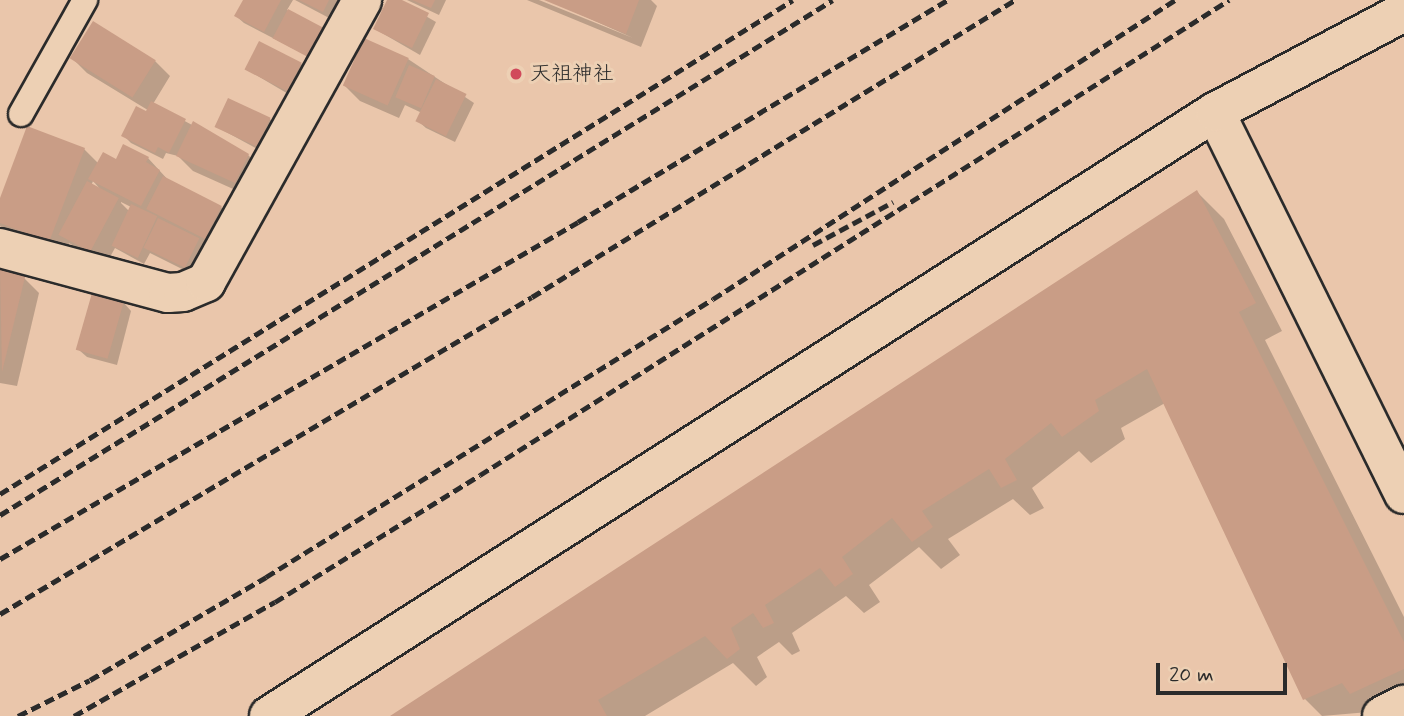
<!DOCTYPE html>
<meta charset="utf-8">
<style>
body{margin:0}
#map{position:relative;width:1404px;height:716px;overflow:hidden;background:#eac6ab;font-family:Mynerve,"Klee One",sans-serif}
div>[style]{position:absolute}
.shadow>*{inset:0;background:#0003}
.building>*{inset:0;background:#c99d86;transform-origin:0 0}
.roads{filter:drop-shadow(2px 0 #2b2b2b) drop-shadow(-2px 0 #2b2b2b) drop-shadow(0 2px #2b2b2b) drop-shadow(0 -2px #2b2b2b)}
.lane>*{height:24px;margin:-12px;padding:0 12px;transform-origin:12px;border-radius:12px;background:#edd0b4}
.street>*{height:38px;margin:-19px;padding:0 19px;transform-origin:19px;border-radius:19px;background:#edd0b4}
.rail>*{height:5px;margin-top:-2.5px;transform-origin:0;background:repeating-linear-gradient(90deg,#2b2b2b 0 10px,transparent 0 15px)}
.dots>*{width:19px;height:19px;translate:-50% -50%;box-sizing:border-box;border:4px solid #edd0b4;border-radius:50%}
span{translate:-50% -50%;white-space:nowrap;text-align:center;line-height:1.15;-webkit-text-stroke:6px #edd0b4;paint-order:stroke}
.poi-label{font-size:21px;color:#2b2b2b}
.left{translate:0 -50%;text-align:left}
.scale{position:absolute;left:1156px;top:663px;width:131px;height:32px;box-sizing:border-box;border:4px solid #2b2b2b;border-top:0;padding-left:9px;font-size:21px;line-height:24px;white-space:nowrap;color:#2b2b2b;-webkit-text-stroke:5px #edd0b4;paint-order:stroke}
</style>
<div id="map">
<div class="shadow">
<i style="clip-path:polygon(245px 0,293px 0,287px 10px,329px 32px,323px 64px,244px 23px,236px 16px)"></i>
<i style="clip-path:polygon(295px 0,350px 0,331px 19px)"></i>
<i style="clip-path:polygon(389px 0,398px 0,436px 22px,420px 55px,375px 29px)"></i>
<i style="clip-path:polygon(407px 0,446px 0,439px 15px)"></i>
<i style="clip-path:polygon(527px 0,539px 0,633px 38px,548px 0,651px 0,657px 6px,641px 47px)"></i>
<i style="clip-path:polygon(72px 58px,155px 61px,170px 76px,153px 104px,248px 155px,263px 170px,251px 197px,193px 171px,178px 156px,166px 153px,163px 159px,131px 143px,123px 135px,151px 112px,87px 73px)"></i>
<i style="clip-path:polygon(408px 59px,474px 103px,455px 142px,426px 128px,418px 121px,422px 113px,405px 105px,399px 118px,360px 101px,345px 86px)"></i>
<i style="clip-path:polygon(301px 64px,309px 72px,295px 98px,246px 69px)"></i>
<i style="clip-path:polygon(270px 119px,277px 127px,265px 153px,217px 127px)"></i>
<i style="clip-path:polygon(evenodd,84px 149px,99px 164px,148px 158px,170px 182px,221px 207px,236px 222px,192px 274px,150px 253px,144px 264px,115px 248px,105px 266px,69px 243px,64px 256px,9px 235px,0 226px,0 203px,84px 149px,93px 181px,101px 190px,91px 186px,93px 181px,84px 149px,121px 202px,131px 207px,129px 211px,121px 203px,121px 202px)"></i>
<i style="clip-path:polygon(1197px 192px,1224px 219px,1282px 331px,1265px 340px,1404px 617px,1404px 709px,1322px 716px,1305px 699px,1165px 403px,1121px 428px,1125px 439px,1091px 463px,1079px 451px,1032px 488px,1044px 508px,1030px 515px,1013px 499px,948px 539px,960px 555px,941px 569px,919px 547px,869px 585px,880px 602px,864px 613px,846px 596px,792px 633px,800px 651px,792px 655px,779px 642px,757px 657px,767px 677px,756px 686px,733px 663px,645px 716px,393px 716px)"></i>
<i style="clip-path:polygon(0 269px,19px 273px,39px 293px,17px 386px,0 383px)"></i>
<i style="clip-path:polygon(124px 303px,131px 311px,117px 365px,87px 357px,79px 350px)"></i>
</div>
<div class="building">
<i style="clip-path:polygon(243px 0,281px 0,264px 32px,234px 16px)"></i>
<i style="clip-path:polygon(299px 0,329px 0,323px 12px)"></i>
<i style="clip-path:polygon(387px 0,402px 0,429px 13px,412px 48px,373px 29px)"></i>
<i style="clip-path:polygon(412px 0,435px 0,431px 8px)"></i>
<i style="clip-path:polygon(544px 0,639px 0,626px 34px)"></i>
<i style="left:288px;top:9px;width:47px;height:33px;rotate:28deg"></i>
<i style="left:93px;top:21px;width:74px;height:44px;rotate:32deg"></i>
<i style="left:364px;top:38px;width:49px;height:52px;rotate:24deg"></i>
<i style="left:259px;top:41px;width:48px;height:32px;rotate:27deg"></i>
<i style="left:409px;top:65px;width:28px;height:35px;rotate:23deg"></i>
<i style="left:436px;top:79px;width:34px;height:47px;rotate:26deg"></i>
<i style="left:228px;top:98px;width:47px;height:32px;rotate:25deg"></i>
<i style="clip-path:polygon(151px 101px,186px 119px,169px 153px,158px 147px,155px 153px,121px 136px,136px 106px,146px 111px)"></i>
<i style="clip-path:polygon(193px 121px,249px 154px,235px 183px,176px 156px)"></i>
<i style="clip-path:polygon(27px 126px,85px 148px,49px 242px,0 223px,0 198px)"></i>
<i style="clip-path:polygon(123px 144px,149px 157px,146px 162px,160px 170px,141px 206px,88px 179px,103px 152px,116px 159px)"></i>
<i style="left:163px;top:176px;width:66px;height:37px;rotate:27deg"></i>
<i style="left:87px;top:181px;width:36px;height:61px;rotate:28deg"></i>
<i style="clip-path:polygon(1197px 190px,1256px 303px,1239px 312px,1404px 642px,1404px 669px,1350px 694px,1342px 683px,1303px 700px,1147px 369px,1095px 400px,1099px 411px,1062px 437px,1051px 423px,1005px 459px,1017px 480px,1001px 488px,989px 469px,922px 511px,933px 527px,912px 542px,892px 518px,842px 557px,853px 574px,835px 587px,820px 568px,765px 605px,774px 623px,763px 628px,753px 613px,731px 628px,740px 649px,727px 659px,705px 636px,598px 700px,607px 716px,390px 716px)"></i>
<i style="left:131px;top:204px;width:29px;height:46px;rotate:25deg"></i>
<i style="left:158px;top:218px;width:46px;height:33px;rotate:26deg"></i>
<i style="clip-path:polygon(0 267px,20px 271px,25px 277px,2px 372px)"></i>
<i style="left:92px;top:293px;width:33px;height:59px;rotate:16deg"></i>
</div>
<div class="roads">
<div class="lane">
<i style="left:21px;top:114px;width:131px;rotate:-60.7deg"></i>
</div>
<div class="street">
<i style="left:1215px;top:112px;width:426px;rotate:63.7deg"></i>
<i style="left:0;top:248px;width:174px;rotate:15deg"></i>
<i style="left:168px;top:293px;width:15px;rotate:-4deg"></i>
<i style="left:183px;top:292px;width:25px;rotate:-23deg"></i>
<i style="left:206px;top:282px;width:322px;rotate:-61deg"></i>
<i style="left:269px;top:716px;width:1122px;rotate:-32.56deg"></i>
<i style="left:1215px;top:112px;width:214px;rotate:-27.9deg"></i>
<i style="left:1382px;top:716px;width:25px;rotate:-27deg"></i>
</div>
</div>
<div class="rail">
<i style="left:813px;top:245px;width:91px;rotate:-28.3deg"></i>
<i style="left:0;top:494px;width:934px;rotate:-31.92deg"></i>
<i style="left:0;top:515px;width:979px;rotate:-31.73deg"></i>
<i style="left:0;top:559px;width:669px;rotate:-30.24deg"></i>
<i style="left:578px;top:222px;width:431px;rotate:-31deg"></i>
<i style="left:0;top:614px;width:619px;rotate:-30.79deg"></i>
<i style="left:532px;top:297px;width:567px;rotate:-31.59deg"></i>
<i style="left:18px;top:716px;width:80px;rotate:-26.6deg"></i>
<i style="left:90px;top:680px;width:204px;rotate:-30.3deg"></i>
<i style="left:266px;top:577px;width:526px;rotate:-31.88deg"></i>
<i style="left:713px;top:299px;width:550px;rotate:-32.91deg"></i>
<i style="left:74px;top:716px;width:231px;rotate:-29.6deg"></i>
<i style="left:275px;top:602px;width:241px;rotate:-31.8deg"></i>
<i style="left:480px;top:475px;width:887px;rotate:-32.38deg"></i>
</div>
<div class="dots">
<i style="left:516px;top:74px;background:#d1495b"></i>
</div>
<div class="poi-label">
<span class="left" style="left:530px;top:74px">天祖神社</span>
</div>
<div class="scale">20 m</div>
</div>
